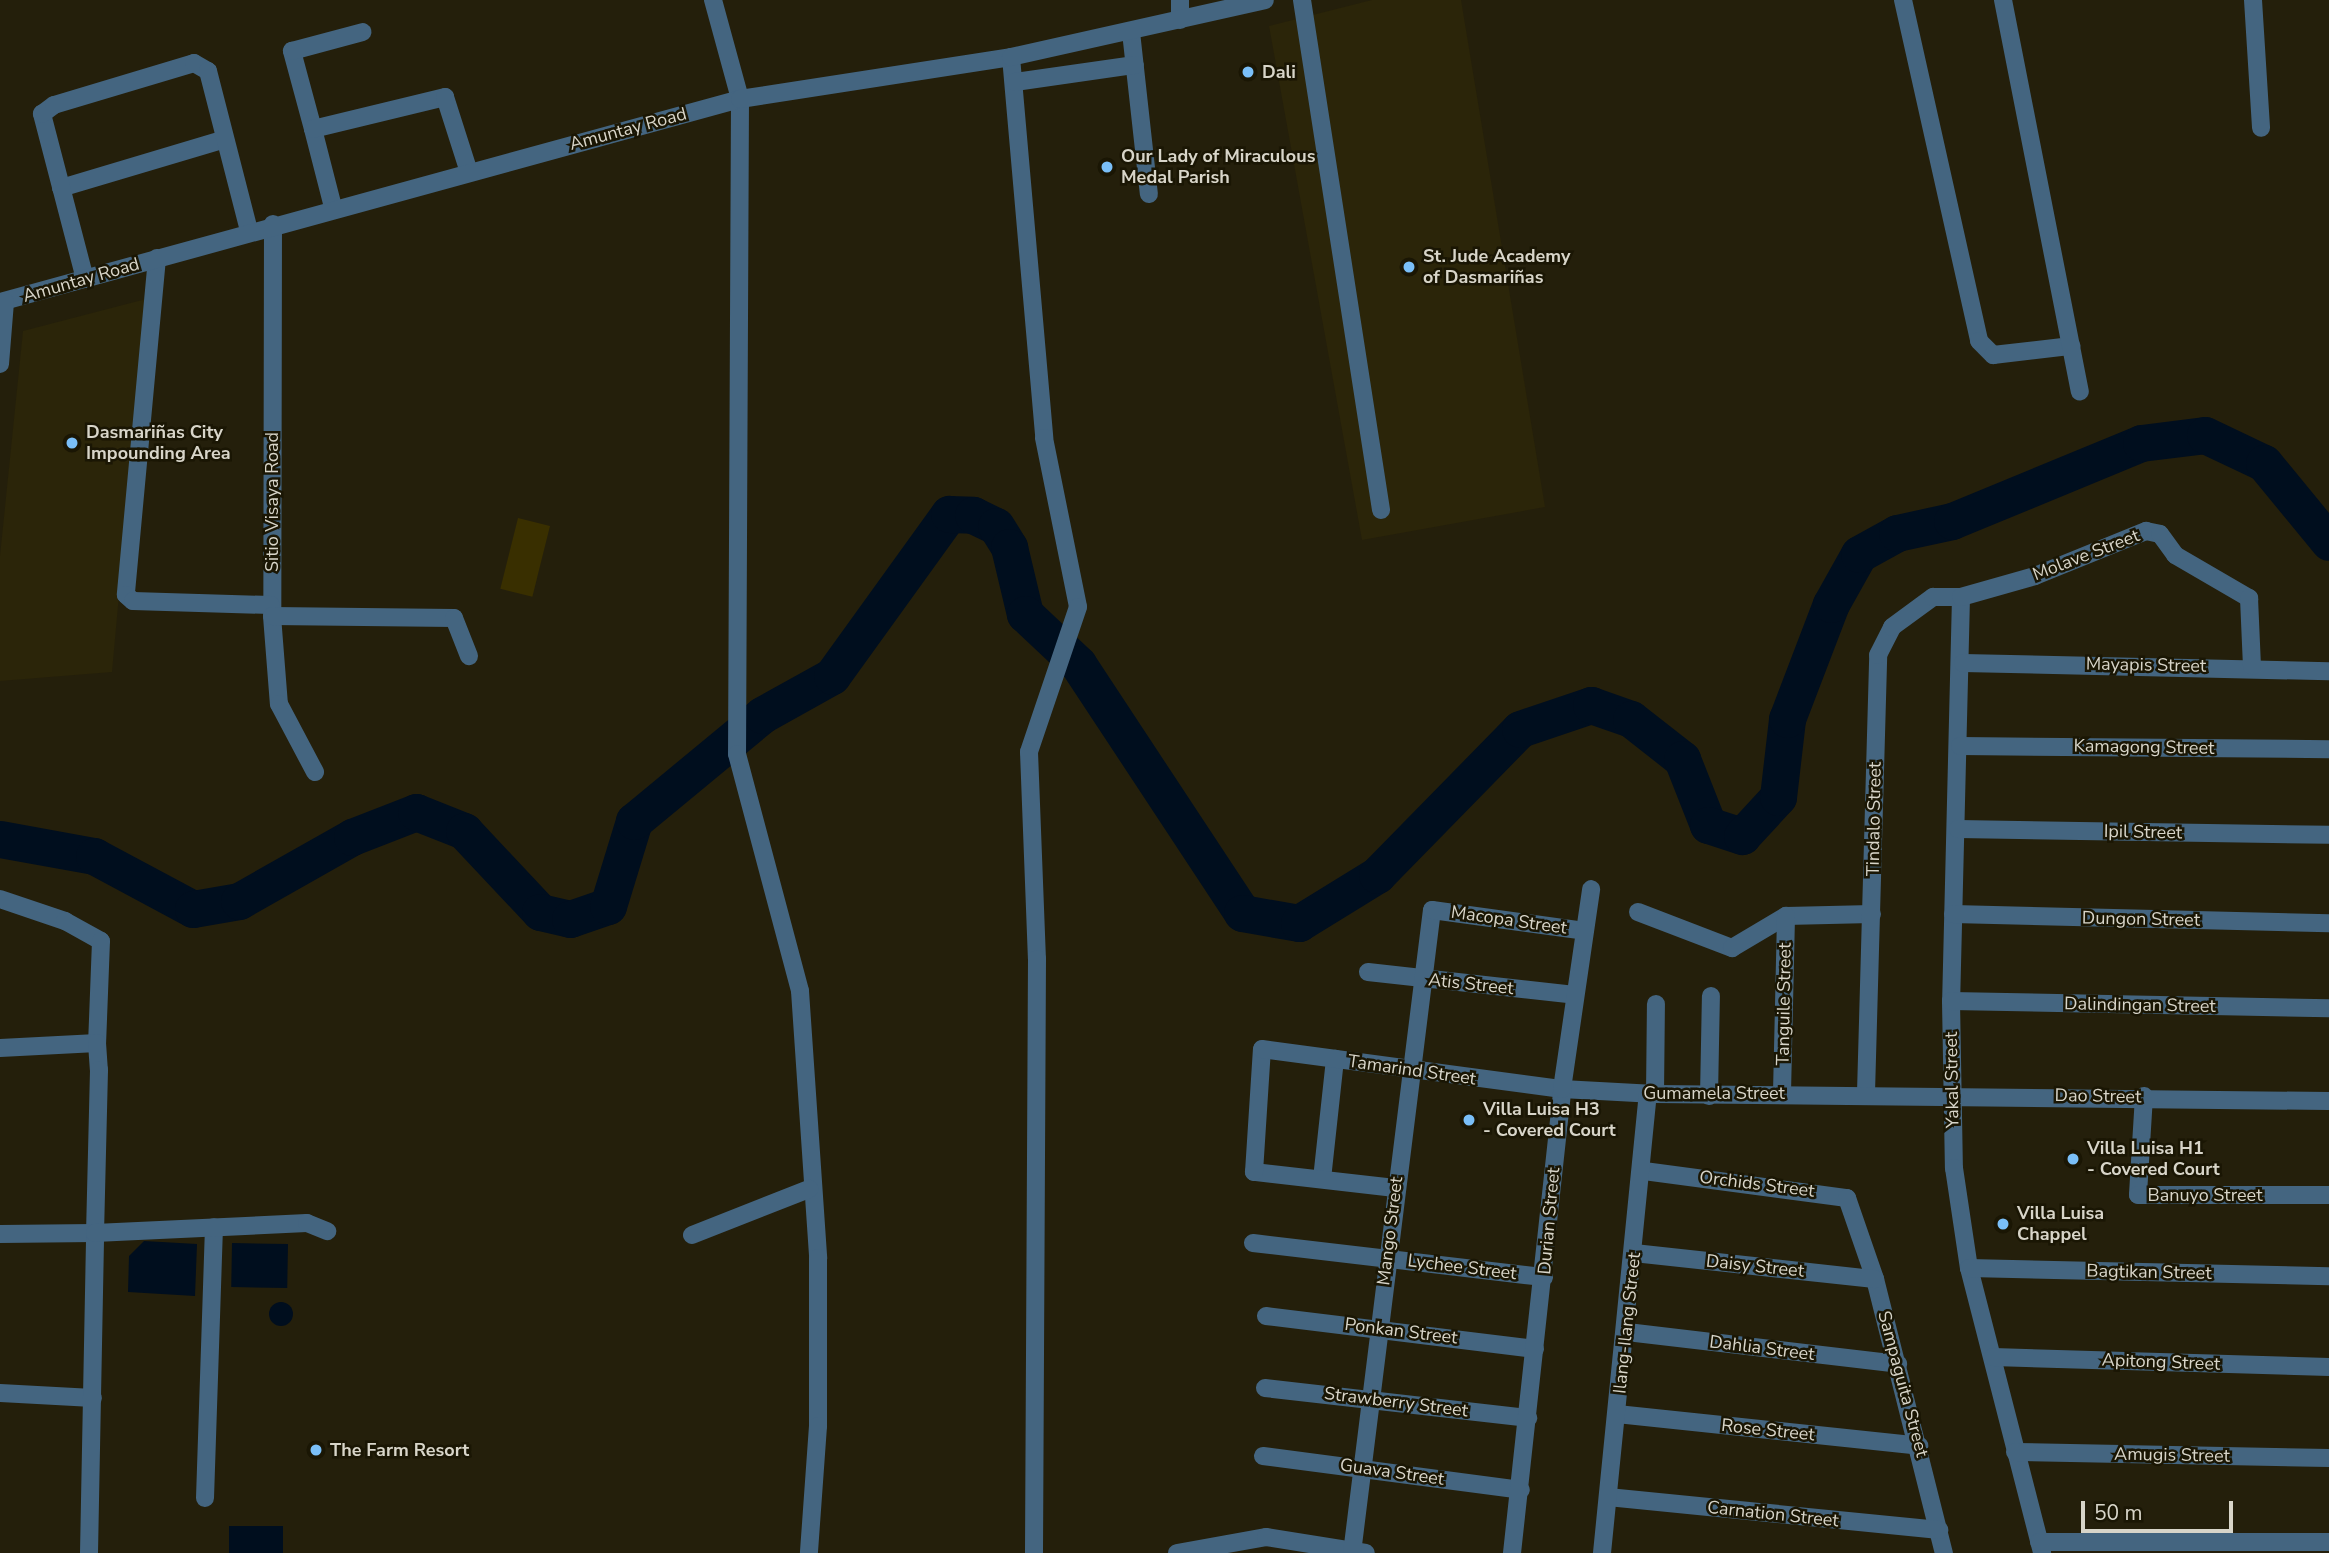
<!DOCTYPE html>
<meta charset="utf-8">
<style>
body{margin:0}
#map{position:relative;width:2329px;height:1553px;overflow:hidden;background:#241f0b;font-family:"Nunito Sans",sans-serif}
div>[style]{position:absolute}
.built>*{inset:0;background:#2b2509}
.green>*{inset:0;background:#392f00;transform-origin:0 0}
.water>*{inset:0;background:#000e1e;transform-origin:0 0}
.round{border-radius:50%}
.river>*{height:37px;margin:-18.5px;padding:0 18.5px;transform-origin:18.5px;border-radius:18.5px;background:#000e1e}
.minor>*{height:18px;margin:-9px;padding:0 9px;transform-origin:9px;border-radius:9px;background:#446580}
.dots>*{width:19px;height:19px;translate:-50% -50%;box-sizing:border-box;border:4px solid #1a1604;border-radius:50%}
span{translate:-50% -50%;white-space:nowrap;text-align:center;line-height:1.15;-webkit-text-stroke:5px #1a1604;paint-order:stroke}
.poi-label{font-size:18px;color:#d8d5c9;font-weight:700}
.left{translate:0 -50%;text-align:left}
.street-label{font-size:18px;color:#d8d5c9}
.scale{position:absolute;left:2081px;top:1501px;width:152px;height:32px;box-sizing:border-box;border:4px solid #d8d5c9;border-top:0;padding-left:9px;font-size:21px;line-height:24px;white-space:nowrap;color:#d8d5c9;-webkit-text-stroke:5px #1a1604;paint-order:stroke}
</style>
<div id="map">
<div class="built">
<i style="clip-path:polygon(1372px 0,1461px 0,1545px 507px,1362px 540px,1269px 26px)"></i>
<i style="clip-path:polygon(146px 299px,112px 672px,0 681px,0 556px,23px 331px)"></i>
</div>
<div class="green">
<i style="left:518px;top:518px;width:33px;height:73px;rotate:14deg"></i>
</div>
<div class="water">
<i style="clip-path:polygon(144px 1241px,197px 1244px,195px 1296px,128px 1292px,129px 1256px)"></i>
<i style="left:232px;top:1243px;width:56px;height:44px;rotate:1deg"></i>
<i class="round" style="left:269px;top:1302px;width:24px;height:24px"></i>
<i style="left:229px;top:1526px;width:54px;height:27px"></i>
</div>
<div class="river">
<i style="left:0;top:839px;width:96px;rotate:10.3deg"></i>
<i style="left:94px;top:856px;width:112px;rotate:28.2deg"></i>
<i style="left:193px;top:909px;width:47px;rotate:-9.9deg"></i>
<i style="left:239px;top:901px;width:130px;rotate:-29.5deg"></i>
<i style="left:352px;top:837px;width:69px;rotate:-21.3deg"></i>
<i style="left:416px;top:812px;width:52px;rotate:21.6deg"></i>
<i style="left:464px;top:831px;width:111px;rotate:46.8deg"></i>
<i style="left:540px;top:912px;width:31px;rotate:13deg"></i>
<i style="left:570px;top:919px;width:40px;rotate:-18.9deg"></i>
<i style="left:608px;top:906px;width:89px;rotate:-73deg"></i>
<i style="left:634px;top:821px;width:166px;rotate:-39.6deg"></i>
<i style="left:762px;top:715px;width:80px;rotate:-29.1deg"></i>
<i style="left:832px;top:676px;width:200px;rotate:-54.2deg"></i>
<i style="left:949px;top:514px;width:24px;rotate:2deg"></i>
<i style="left:973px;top:515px;width:25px;rotate:26deg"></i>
<i style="left:996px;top:526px;width:25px;rotate:58deg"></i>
<i style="left:1009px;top:547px;width:69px;rotate:76.6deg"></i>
<i style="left:1025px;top:614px;width:73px;rotate:43.3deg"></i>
<i style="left:1078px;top:664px;width:298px;rotate:56.6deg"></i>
<i style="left:1242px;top:913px;width:58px;rotate:10deg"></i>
<i style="left:1299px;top:923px;width:92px;rotate:-31.6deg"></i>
<i style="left:1377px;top:875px;width:204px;rotate:-45.6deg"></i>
<i style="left:1520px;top:729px;width:75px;rotate:-18.7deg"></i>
<i style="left:1591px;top:705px;width:42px;rotate:19.3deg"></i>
<i style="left:1631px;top:719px;width:65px;rotate:38.1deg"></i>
<i style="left:1682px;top:759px;width:71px;rotate:68.5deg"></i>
<i style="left:1708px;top:825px;width:36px;rotate:18deg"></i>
<i style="left:1742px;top:836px;width:53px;rotate:-47.3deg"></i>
<i style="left:1778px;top:797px;width:79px;rotate:-83.4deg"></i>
<i style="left:1787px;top:719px;width:123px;rotate:-69.1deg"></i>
<i style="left:1831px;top:604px;width:57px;rotate:-60.8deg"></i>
<i style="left:1859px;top:554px;width:43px;rotate:-28.9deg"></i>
<i style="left:1897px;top:533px;width:56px;rotate:-12.3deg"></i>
<i style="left:1952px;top:521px;width:204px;rotate:-22.4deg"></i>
<i style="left:2141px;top:443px;width:64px;rotate:-7.1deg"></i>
<i style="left:2205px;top:435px;width:65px;rotate:25.4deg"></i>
<i style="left:2264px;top:463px;width:102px;rotate:50.6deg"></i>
</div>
<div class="minor">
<i style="left:713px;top:0;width:103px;rotate:74.7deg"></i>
<i style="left:740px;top:99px;width:655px;rotate:90.26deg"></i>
<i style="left:737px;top:754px;width:245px;rotate:75.1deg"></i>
<i style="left:800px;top:991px;width:268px;rotate:86.1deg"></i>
<i style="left:818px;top:1258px;width:168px;rotate:90deg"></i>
<i style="left:818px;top:1426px;width:127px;rotate:94.1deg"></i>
<i style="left:1180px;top:0;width:20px;rotate:90deg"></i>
<i style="left:1302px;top:0;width:516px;rotate:81.19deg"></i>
<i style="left:1903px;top:0;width:349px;rotate:77.4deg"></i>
<i style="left:1979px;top:341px;width:20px;rotate:45deg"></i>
<i style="left:1993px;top:355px;width:79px;rotate:-6.6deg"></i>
<i style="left:2003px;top:0;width:399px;rotate:78.9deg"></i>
<i style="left:2253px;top:0;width:128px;rotate:86.4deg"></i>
<i style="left:1131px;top:32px;width:163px;rotate:83.7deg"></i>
<i style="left:1011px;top:57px;width:382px;rotate:85deg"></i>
<i style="left:1044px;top:438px;width:172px;rotate:78.6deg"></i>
<i style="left:1078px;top:607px;width:153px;rotate:108.7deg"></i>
<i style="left:1029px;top:752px;width:207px;rotate:87.8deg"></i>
<i style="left:1037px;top:959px;width:594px;rotate:90.29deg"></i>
<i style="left:1015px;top:82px;width:121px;rotate:-8.1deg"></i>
<i style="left:313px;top:129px;width:81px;rotate:-105.1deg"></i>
<i style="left:292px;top:51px;width:73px;rotate:-15deg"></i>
<i style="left:61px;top:188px;width:171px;rotate:-16.6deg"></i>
<i style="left:333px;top:207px;width:81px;rotate:-104.4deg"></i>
<i style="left:313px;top:129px;width:136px;rotate:-13.6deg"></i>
<i style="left:445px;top:97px;width:79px;rotate:72.3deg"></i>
<i style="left:273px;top:224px;width:392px;rotate:90.1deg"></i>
<i style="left:272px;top:616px;width:88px;rotate:85.5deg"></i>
<i style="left:279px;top:704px;width:77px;rotate:62.1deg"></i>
<i style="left:157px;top:258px;width:338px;rotate:95.3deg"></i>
<i style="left:126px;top:595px;width:9px;rotate:41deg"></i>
<i style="left:133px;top:601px;width:138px;rotate:1.7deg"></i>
<i style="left:85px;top:279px;width:171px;rotate:-104.6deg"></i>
<i style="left:42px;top:114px;width:15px;rotate:-37deg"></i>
<i style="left:54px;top:105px;width:146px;rotate:-16.7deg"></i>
<i style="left:194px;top:63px;width:16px;rotate:30deg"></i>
<i style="left:208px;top:71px;width:165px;rotate:75.6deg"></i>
<i style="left:0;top:302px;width:767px;rotate:-15.34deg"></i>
<i style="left:740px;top:99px;width:274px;rotate:-8.8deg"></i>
<i style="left:1011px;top:57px;width:260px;rotate:-12.6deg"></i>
<i style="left:0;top:364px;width:62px;rotate:-85.4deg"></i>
<i style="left:1961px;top:597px;width:404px;rotate:91.4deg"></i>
<i style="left:1951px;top:1001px;width:167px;rotate:89deg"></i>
<i style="left:1954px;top:1168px;width:101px;rotate:81.5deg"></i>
<i style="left:1969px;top:1268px;width:294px;rotate:75.6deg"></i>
<i style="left:272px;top:616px;width:182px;rotate:0.6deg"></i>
<i style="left:454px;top:618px;width:41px;rotate:68.5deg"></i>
<i style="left:1963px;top:663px;width:366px;rotate:1.3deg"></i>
<i style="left:1960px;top:746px;width:369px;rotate:0.5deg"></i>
<i style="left:1958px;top:829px;width:371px;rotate:0.9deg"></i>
<i style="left:0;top:899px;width:69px;rotate:18.7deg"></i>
<i style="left:65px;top:921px;width:41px;rotate:29.1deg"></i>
<i style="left:101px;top:941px;width:102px;rotate:92.2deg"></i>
<i style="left:1638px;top:912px;width:101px;rotate:21deg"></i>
<i style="left:1732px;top:948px;width:63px;rotate:-30.7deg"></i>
<i style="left:1786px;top:916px;width:86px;rotate:-1.3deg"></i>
<i style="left:1953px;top:914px;width:376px;rotate:1.4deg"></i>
<i style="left:1368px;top:972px;width:208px;rotate:6.3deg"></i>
<i style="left:1951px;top:1001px;width:378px;rotate:1.1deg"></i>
<i style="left:0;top:1048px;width:97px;rotate:-3deg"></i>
<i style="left:97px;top:1043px;width:27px;rotate:86deg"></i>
<i style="left:99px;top:1070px;width:163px;rotate:91.4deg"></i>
<i style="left:95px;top:1233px;width:95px;rotate:179.4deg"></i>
<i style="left:1782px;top:1093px;width:177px;rotate:-88.7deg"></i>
<i style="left:1866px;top:1093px;width:438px;rotate:-88.4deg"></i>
<i style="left:1878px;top:655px;width:31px;rotate:-63deg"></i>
<i style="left:1892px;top:627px;width:51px;rotate:-36.2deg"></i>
<i style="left:1933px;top:597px;width:28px"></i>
<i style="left:1961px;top:597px;width:77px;rotate:-15.8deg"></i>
<i style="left:2035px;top:576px;width:120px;rotate:-22.1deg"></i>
<i style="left:2146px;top:531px;width:14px;rotate:12deg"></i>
<i style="left:2160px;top:534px;width:26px;rotate:54deg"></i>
<i style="left:2175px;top:555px;width:86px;rotate:30.2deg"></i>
<i style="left:2249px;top:598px;width:68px;rotate:87.5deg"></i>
<i style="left:1655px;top:1094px;width:90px;rotate:-89.4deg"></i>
<i style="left:1709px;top:1096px;width:100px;rotate:-88.9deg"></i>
<i style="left:2144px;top:1096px;width:99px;rotate:93.5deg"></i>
<i style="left:2138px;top:1195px;width:191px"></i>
<i style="left:1644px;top:1171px;width:205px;rotate:7.6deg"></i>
<i style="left:1847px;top:1198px;width:86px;rotate:70.9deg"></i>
<i style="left:1875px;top:1279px;width:283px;rotate:75.9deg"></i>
<i style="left:1322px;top:1179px;width:121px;rotate:-83.8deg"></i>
<i style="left:1395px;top:1188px;width:142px;rotate:-173.5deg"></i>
<i style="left:1254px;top:1172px;width:123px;rotate:-86.3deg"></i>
<i style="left:1262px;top:1049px;width:303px;rotate:7.6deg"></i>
<i style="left:1562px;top:1089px;width:93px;rotate:3.1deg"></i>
<i style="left:1655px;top:1094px;width:674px;rotate:0.6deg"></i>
<i style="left:692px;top:1235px;width:126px;rotate:-21.5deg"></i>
<i style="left:1253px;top:1243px;width:293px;rotate:6.7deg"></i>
<i style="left:1634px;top:1253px;width:242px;rotate:6.2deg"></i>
<i style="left:1969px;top:1268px;width:360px;rotate:1.3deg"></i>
<i style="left:1266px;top:1316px;width:271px;rotate:7deg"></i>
<i style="left:1627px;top:1332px;width:273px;rotate:6.7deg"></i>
<i style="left:1993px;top:1357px;width:336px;rotate:1.7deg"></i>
<i style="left:1265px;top:1388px;width:265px;rotate:6.5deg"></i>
<i style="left:0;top:1393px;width:93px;rotate:3.1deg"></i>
<i style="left:1617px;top:1414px;width:304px;rotate:6deg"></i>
<i style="left:2015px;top:1452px;width:314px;rotate:1.1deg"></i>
<i style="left:1263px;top:1456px;width:260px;rotate:7.5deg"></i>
<i style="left:1608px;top:1497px;width:333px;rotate:5.7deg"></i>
<i style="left:205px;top:1498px;width:271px;rotate:-88.1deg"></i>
<i style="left:2039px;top:1542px;width:290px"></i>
<i style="left:89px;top:1553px;width:320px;rotate:-88.9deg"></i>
<i style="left:95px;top:1233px;width:212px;rotate:-2.7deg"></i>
<i style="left:307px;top:1223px;width:22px;rotate:22deg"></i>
<i style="left:1177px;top:1553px;width:90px;rotate:-10.2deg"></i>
<i style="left:1266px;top:1537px;width:101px;rotate:9.1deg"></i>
<i style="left:1352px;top:1553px;width:648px;rotate:-82.91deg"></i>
<i style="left:1432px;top:910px;width:154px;rotate:7.8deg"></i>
<i style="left:1512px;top:1553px;width:467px;rotate:-83.8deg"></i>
<i style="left:1562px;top:1089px;width:202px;rotate:-81.7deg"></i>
<i style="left:1602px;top:1553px;width:461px;rotate:-84.3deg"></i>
</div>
<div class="dots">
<i style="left:1248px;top:72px;background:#7abff8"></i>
<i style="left:1107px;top:167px;background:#7abff8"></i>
<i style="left:1409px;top:267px;background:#7abff8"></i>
<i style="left:72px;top:443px;background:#7abff8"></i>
<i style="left:1469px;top:1120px;background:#7abff8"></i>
<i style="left:2073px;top:1159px;background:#7abff8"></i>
<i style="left:2003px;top:1224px;background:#7abff8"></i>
<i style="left:316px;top:1450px;background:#7abff8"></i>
</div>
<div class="poi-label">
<span class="left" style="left:1262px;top:72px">Dali</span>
<span class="left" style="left:1121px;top:167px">Our Lady of Miraculous<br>Medal Parish</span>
<span class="left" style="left:1423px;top:267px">St. Jude Academy<br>of Dasmariñas</span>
<span class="left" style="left:86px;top:443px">Dasmariñas City<br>Impounding Area</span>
<span class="left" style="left:1483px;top:1120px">Villa Luisa H3<br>- Covered Court</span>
<span class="left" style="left:2087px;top:1159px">Villa Luisa H1<br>- Covered Court</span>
<span class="left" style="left:2017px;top:1224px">Villa Luisa<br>Chappel</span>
<span class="left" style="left:330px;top:1450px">The Farm Resort</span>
</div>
<div class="street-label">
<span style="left:628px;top:129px;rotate:-15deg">Amuntay Road</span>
<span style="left:81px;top:280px;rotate:-16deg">Amuntay Road</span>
<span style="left:272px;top:502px;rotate:-90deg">Sitio Visaya Road</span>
<span style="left:2086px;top:555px;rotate:-21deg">Molave Street</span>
<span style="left:2146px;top:665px;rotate:1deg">Mayapis Street</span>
<span style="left:2144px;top:747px;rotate:1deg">Kamagong Street</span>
<span style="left:1874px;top:819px;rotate:-89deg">Tindalo Street</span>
<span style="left:2143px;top:832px;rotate:1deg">Ipil Street</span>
<span style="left:2141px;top:919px;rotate:1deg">Dungon Street</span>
<span style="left:1509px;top:920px;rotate:8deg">Macopa Street</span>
<span style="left:1471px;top:984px;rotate:6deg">Atis Street</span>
<span style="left:1784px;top:1004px;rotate:-89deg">Tanguile Street</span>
<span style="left:2140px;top:1005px;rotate:1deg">Dalindingan Street</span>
<span style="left:1412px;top:1070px;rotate:8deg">Tamarind Street</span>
<span style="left:1952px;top:1080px;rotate:-91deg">Yakal Street</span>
<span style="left:1714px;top:1093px">Gumamela Street</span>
<span style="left:2098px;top:1096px;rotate:1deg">Dao Street</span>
<span style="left:1757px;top:1184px;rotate:7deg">Orchids Street</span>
<span style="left:2205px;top:1195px">Banuyo Street</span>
<span style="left:1549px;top:1221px;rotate:-85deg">Durian Street</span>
<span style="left:1390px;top:1231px;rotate:-83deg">Mango Street</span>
<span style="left:1755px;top:1266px;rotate:6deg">Daisy Street</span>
<span style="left:1462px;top:1267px;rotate:7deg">Lychee Street</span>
<span style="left:2149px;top:1272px;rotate:1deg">Bagtikan Street</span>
<span style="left:1627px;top:1323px;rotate:-84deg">Ilang-Ilang Street</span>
<span style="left:1401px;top:1331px;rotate:7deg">Ponkan Street</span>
<span style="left:1762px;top:1348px;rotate:7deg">Dahlia Street</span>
<span style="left:2161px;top:1362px;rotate:2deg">Apitong Street</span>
<span style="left:1903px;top:1384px;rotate:75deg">Sampaguita Street</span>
<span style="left:1396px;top:1402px;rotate:7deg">Strawberry Street</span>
<span style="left:1768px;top:1430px;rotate:6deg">Rose Street</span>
<span style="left:2172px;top:1455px;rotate:1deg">Amugis Street</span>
<span style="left:1392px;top:1472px;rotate:8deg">Guava Street</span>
<span style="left:1773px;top:1514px;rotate:6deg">Carnation Street</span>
</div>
<div class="scale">50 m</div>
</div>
